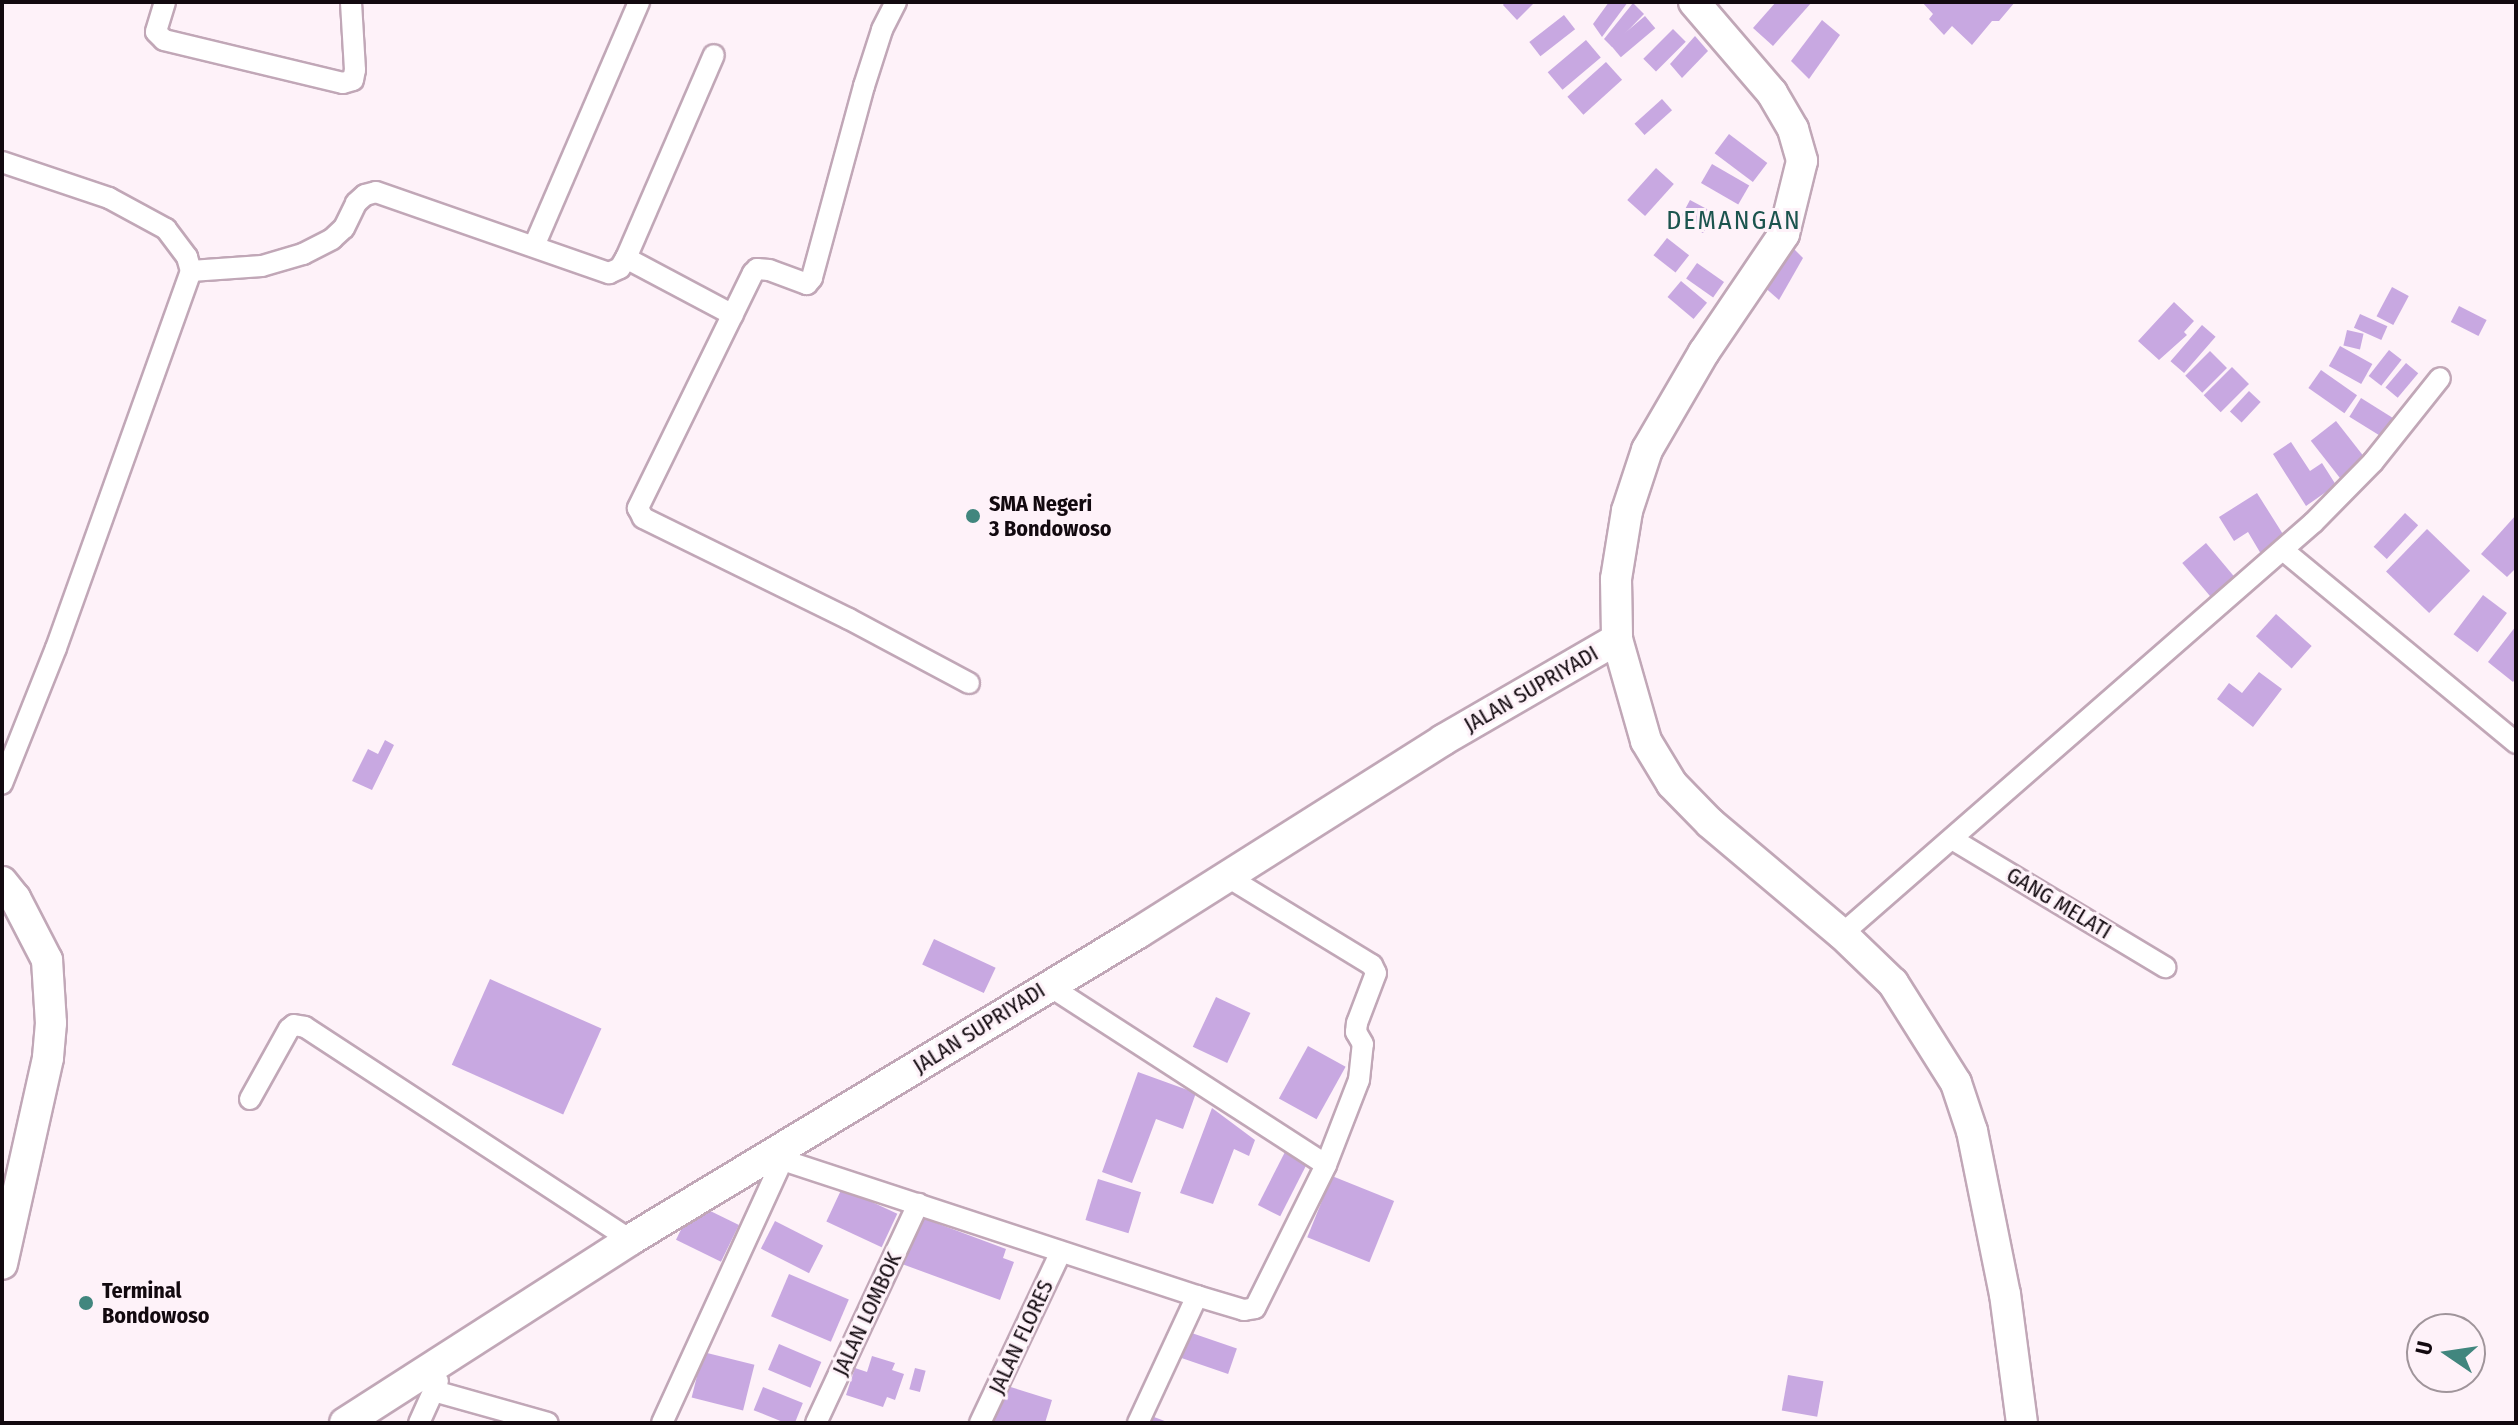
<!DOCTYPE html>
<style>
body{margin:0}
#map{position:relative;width:2518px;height:1425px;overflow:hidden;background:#fef2f9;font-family:"Fira Sans Condensed",sans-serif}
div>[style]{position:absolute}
.building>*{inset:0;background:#c8a8e1;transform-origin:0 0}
.roads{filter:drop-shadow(2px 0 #c1a7b7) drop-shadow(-2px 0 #c1a7b7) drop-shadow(0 2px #c1a7b7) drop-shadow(0 -2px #c1a7b7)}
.street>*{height:20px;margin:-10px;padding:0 10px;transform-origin:10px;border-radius:10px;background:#fff}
.secondary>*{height:30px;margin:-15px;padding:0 15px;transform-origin:15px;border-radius:15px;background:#fff}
.dots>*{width:22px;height:22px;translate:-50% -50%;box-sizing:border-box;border:4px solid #fef2f9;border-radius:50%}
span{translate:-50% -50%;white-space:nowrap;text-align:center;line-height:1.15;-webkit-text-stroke:6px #fef2f9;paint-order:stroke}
.poi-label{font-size:22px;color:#12090f;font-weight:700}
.left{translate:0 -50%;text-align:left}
.street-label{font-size:22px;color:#12090f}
.quarter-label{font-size:26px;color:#1b544e;letter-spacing:2px}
.frame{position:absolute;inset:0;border:4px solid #12090f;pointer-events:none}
.north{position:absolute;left:2406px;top:1313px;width:80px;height:80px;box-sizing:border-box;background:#fef2f9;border:2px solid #a0959b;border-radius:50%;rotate:283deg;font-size:22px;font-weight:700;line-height:32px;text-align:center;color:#12090f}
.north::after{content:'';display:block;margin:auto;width:28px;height:36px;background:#41867e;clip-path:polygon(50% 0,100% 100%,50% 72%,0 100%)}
</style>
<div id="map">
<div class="building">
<i style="clip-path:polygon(1505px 2px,1535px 2px,1517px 20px,1503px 5px)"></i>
<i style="clip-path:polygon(1609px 2px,1628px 2px,1602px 37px,1593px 24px)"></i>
<i style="clip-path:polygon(1776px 2px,1812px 2px,1773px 46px,1753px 28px)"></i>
<i style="clip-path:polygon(1922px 2px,2015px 2px,1999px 21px,1992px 21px,1972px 45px,1952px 26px,1944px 35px,1929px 19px,1933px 14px)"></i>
<i style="clip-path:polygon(1633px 3px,1644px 14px,1612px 47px,1604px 39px)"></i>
<i style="left:1564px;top:15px;width:18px;height:44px;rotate:52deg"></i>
<i style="left:1645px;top:16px;width:16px;height:45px;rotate:50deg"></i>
<i style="clip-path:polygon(1822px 20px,1840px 35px,1809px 79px,1791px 61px)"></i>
<i style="left:1673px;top:29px;width:18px;height:42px;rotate:45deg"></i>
<i style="clip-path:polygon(1695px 36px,1708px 51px,1682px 78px,1670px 64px)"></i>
<i style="left:1586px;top:40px;width:23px;height:50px;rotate:50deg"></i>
<i style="left:1606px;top:62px;width:24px;height:52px;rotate:48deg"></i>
<i style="left:1662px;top:99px;width:15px;height:37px;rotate:48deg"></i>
<i style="left:1729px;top:134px;width:48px;height:24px;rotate:37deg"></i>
<i style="left:1712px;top:164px;width:43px;height:22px;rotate:30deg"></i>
<i style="left:1656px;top:168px;width:24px;height:43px;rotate:42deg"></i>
<i style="left:1690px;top:200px;width:27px;height:23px;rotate:28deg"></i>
<i style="left:1667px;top:238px;width:28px;height:22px;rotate:38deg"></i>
<i style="clip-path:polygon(1791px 246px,1803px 258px,1779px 300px,1762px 285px)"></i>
<i style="left:1697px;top:263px;width:33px;height:19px;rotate:35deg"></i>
<i style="left:1681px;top:281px;width:34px;height:21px;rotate:40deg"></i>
<i style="left:2392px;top:287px;width:19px;height:33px;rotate:28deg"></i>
<i style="clip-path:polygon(2174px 302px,2194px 321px,2184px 332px,2187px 335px,2159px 360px,2138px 341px)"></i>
<i style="left:2459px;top:306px;width:31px;height:18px;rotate:27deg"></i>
<i style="left:2360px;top:314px;width:30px;height:15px;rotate:24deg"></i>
<i style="left:2202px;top:325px;width:18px;height:48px;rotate:41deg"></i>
<i style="left:2347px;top:330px;width:17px;height:16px;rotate:13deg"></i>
<i style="left:2340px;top:346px;width:37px;height:23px;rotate:29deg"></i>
<i style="left:2389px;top:350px;width:16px;height:33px;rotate:38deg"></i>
<i style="left:2210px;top:351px;width:24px;height:35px;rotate:45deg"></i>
<i style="left:2406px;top:363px;width:16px;height:32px;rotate:40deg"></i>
<i style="left:2232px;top:367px;width:24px;height:40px;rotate:45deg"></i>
<i style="left:2321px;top:370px;width:44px;height:22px;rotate:35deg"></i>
<i style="left:2249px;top:391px;width:16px;height:28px;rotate:43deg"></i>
<i style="left:2361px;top:398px;width:40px;height:22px;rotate:32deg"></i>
<i style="left:2336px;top:421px;width:49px;height:32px;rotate:52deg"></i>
<i style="clip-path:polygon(2291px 442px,2310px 471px,2322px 463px,2336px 485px,2306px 506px,2273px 454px)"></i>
<i style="clip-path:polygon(2257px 493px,2286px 539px,2261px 554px,2248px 532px,2234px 541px,2219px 517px)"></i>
<i style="left:2405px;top:513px;width:18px;height:46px;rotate:43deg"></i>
<i style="clip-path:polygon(2516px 515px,2516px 568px,2507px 577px,2481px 554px)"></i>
<i style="left:2427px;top:529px;width:60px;height:59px;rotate:44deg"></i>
<i style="left:2206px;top:543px;width:47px;height:31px;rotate:50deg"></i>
<i style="left:2483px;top:595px;width:30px;height:49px;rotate:37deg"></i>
<i style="left:2276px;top:614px;width:48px;height:30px;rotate:42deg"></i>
<i style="clip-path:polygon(2516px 626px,2516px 678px,2513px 682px,2488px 662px)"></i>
<i style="clip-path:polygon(2259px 672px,2282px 689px,2253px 727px,2217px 699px,2229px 683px,2242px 693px)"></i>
<i style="clip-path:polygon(385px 740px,394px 745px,372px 790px,352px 781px,368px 749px,378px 754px)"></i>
<i style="left:934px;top:939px;width:68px;height:28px;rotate:25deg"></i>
<i style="left:490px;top:979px;width:122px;height:94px;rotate:24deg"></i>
<i style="left:1216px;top:997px;width:38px;height:55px;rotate:25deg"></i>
<i style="left:1308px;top:1046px;width:43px;height:60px;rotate:29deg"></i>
<i style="clip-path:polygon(1138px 1072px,1196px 1093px,1183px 1129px,1156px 1119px,1132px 1183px,1102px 1172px)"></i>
<i style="clip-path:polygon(1212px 1108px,1255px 1140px,1249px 1156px,1234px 1149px,1213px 1204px,1180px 1193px)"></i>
<i style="left:1287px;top:1148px;width:25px;height:64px;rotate:27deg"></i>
<i style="left:1332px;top:1176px;width:67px;height:66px;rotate:22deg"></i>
<i style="left:1098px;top:1179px;width:45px;height:43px;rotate:17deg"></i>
<i style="left:842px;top:1188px;width:61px;height:37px;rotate:25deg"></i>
<i style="left:694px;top:1203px;width:50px;height:41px;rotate:26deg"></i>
<i style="clip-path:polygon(920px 1217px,1006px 1249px,1003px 1258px,1014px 1262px,1000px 1300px,902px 1264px)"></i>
<i style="left:775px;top:1221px;width:54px;height:31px;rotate:27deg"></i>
<i style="left:789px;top:1274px;width:65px;height:46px;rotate:23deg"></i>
<i style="left:1183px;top:1330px;width:57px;height:27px;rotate:19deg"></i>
<i style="left:779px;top:1344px;width:46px;height:28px;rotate:23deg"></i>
<i style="left:703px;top:1352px;width:53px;height:47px;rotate:14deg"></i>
<i style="clip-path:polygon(872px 1356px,895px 1363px,892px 1370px,904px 1374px,895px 1400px,887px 1397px,883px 1407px,846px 1395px,855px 1368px,867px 1372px)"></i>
<i style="left:915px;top:1368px;width:11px;height:22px;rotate:15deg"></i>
<i style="left:1788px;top:1375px;width:36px;height:36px;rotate:10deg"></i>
<i style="clip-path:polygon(1001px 1384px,1052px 1400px,1045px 1423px,988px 1423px)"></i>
<i style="left:763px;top:1387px;width:43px;height:25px;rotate:22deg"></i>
<i style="clip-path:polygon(1154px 1417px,1170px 1423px,1151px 1423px)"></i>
</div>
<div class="roads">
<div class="street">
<i style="left:165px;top:2px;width:31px;rotate:107deg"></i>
<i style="left:156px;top:32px;width:11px;rotate:45deg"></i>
<i style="left:164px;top:40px;width:184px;rotate:13.5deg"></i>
<i style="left:343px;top:83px;width:10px;rotate:-17deg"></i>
<i style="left:353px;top:80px;width:10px;rotate:-79deg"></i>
<i style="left:355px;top:70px;width:68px;rotate:-93.4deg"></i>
<i style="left:896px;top:2px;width:31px;rotate:117deg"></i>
<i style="left:882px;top:30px;width:59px;rotate:107.8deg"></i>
<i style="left:864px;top:86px;width:199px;rotate:105.2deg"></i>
<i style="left:812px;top:278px;width:8px;rotate:130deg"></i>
<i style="left:807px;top:284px;width:40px;rotate:-159.8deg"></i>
<i style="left:769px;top:270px;width:12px;rotate:-175deg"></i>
<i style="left:757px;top:269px;width:6px;rotate:135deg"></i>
<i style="left:753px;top:273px;width:262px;rotate:116.1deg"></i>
<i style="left:638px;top:508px;width:11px;rotate:63deg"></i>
<i style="left:643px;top:518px;width:229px;rotate:26.1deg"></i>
<i style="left:849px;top:619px;width:136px;rotate:28.1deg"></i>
<i style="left:2px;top:162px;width:113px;rotate:18.6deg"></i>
<i style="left:109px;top:198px;width:65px;rotate:28.5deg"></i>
<i style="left:166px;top:229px;width:35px;rotate:53deg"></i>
<i style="left:187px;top:257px;width:15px;rotate:74deg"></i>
<i style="left:191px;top:271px;width:400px;rotate:109.7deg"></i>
<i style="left:56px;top:648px;width:146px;rotate:111.7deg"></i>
<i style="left:534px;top:246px;width:266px;rotate:-66.7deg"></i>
<i style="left:626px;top:258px;width:121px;rotate:28deg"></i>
<i style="left:191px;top:271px;width:71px;rotate:-4deg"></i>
<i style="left:262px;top:266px;width:43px;rotate:-16.3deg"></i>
<i style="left:303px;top:254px;width:33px;rotate:-27deg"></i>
<i style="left:332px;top:239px;width:16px;rotate:-43deg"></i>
<i style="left:344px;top:228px;width:28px;rotate:-64deg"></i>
<i style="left:356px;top:203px;width:12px;rotate:-42deg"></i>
<i style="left:365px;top:195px;width:11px;rotate:-15deg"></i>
<i style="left:376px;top:192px;width:247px;rotate:19.2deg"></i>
<i style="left:609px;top:273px;width:12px;rotate:-24deg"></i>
<i style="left:620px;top:268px;width:12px;rotate:-59deg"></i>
<i style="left:626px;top:258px;width:221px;rotate:-66.6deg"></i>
<i style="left:2283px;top:550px;width:303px;rotate:39.6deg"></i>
<i style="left:1952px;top:839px;width:249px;rotate:31deg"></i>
<i style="left:1842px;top:934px;width:625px;rotate:-41.11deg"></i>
<i style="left:2313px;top:523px;width:86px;rotate:-45.5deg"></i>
<i style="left:2373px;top:462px;width:107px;rotate:-51.4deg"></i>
<i style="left:1048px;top:985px;width:331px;rotate:32.9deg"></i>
<i style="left:250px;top:1099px;width:80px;rotate:-60.9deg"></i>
<i style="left:289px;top:1029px;width:6px;rotate:-39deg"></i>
<i style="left:294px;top:1025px;width:11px;rotate:10deg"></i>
<i style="left:305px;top:1027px;width:389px;rotate:33.2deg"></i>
<i style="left:783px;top:1160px;width:436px;rotate:18.2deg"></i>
<i style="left:1197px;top:1296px;width:49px;rotate:16.6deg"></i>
<i style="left:1244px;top:1310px;width:11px;rotate:-10deg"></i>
<i style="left:1255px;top:1308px;width:160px;rotate:-63.6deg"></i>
<i style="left:1326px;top:1165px;width:91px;rotate:-68.8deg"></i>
<i style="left:1359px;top:1080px;width:36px;rotate:-84deg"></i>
<i style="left:1363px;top:1044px;width:14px;rotate:-120deg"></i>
<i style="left:1356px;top:1032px;width:9px;rotate:-84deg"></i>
<i style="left:1357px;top:1023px;width:53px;rotate:-69.2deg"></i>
<i style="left:1376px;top:973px;width:9px;rotate:-117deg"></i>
<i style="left:1372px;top:965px;width:169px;rotate:-148.6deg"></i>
<i style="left:434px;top:1391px;width:118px;rotate:15.7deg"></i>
<i style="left:419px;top:1423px;width:46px;rotate:-65.7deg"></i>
<i style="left:662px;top:1423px;width:300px;rotate:-65.4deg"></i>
<i style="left:816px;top:1423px;width:242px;rotate:-65deg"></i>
<i style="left:980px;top:1423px;width:189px;rotate:-64.7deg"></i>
<i style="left:1138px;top:1423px;width:140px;rotate:-65.1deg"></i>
</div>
<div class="secondary">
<i style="left:1694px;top:2px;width:120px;rotate:49.4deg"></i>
<i style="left:1772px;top:93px;width:42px;rotate:59.7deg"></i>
<i style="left:1793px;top:129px;width:33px;rotate:74deg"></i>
<i style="left:1802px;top:161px;width:75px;rotate:103.9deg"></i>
<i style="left:1784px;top:234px;width:143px;rotate:124.1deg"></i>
<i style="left:1704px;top:352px;width:113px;rotate:120.2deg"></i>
<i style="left:1647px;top:450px;width:64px;rotate:108.2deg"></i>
<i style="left:1627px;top:511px;width:69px;rotate:99.2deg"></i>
<i style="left:1616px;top:579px;width:60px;rotate:89deg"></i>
<i style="left:1617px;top:639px;width:106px;rotate:74.1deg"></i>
<i style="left:1646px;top:741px;width:50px;rotate:58.8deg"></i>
<i style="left:1672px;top:784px;width:54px;rotate:45.7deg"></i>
<i style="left:1710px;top:823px;width:172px;rotate:40.1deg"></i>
<i style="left:1842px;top:934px;width:71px;rotate:43.9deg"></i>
<i style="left:1893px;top:983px;width:118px;rotate:57.8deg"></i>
<i style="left:1956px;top:1083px;width:51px;rotate:71.6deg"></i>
<i style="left:1972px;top:1131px;width:166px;rotate:78.6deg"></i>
<i style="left:2005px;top:1294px;width:130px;rotate:82.5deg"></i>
<i style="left:2px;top:882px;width:21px;rotate:51deg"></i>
<i style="left:15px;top:898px;width:70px;rotate:62.7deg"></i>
<i style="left:47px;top:960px;width:63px;rotate:86.4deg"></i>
<i style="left:51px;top:1023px;width:35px;rotate:95deg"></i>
<i style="left:48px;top:1058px;width:211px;rotate:102.6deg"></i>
<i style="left:345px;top:1423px;width:339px;rotate:-32.7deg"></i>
<i style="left:630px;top:1240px;width:594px;rotate:-31.15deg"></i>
<i style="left:1138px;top:933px;width:361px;rotate:-32.3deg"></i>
<i style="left:1443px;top:740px;width:201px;rotate:-30.1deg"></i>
</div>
</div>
<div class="dots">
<i style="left:973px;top:516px;background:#41867e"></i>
<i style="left:86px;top:1303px;background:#41867e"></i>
</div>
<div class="poi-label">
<span class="left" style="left:989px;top:516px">SMA Negeri<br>3 Bondowoso</span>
<span class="left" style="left:102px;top:1303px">Terminal<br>Bondowoso</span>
</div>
<div class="street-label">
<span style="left:1531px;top:689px;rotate:-30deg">JALAN SUPRIYADI</span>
<span style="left:2059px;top:903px;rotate:31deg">GANG MELATI</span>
<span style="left:979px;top:1028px;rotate:-32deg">JALAN SUPRIYADI</span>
<span style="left:867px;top:1314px;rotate:-65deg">JALAN LOMBOK</span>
<span style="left:1021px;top:1337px;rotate:-65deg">JALAN FLORES</span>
</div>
<div class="quarter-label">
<span style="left:1734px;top:221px">DEMANGAN</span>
</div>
<div class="frame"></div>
<div class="north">U</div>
</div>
